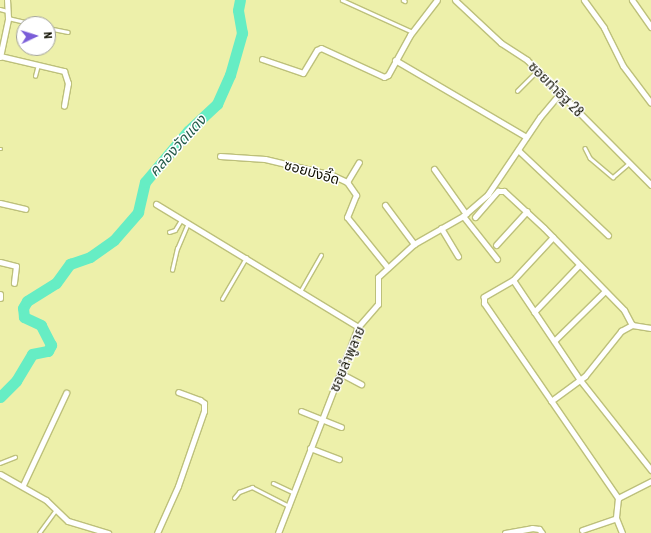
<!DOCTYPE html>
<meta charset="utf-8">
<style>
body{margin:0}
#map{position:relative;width:651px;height:533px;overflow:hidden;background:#edf0aa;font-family:"Roboto Condensed","Noto Sans Thai",sans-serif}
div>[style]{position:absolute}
.river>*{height:11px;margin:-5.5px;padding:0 5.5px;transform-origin:5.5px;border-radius:5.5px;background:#66edc4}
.roads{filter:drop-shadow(1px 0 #bdc07b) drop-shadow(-1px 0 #bdc07b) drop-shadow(0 1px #bdc07b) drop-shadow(0 -1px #bdc07b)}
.service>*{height:2.5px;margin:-1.25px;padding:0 1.25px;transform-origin:1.25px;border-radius:1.25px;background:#fff}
.minor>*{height:5px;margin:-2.5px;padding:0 2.5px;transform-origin:2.5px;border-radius:2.5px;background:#fff}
span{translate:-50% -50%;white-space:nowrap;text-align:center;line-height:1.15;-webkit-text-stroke:3px #fff;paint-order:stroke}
.street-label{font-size:14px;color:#101000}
.water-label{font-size:15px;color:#255c4b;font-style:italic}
.north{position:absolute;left:16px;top:16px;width:40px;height:40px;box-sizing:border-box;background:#fff;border:1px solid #9f9f99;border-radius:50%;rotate:86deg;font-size:11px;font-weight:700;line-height:16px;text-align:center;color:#101000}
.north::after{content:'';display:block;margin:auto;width:14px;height:18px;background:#7a5dd8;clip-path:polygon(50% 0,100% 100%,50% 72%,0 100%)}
</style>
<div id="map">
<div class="river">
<i style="left:0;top:397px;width:23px;rotate:-45deg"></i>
<i style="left:16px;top:381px;width:31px;rotate:-59deg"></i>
<i style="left:32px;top:354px;width:16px;rotate:-11deg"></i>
<i style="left:48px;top:351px;width:7px;rotate:-63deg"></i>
<i style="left:51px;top:345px;width:22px;rotate:-117deg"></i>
<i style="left:41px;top:325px;width:19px;rotate:-155deg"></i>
<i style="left:24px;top:317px;width:9px;rotate:-96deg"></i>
<i style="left:23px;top:308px;width:8px;rotate:-60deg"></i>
<i style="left:27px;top:301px;width:34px;rotate:-32deg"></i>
<i style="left:56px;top:283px;width:24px;rotate:-54deg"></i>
<i style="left:70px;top:264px;width:21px;rotate:-19deg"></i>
<i style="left:90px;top:257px;width:29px;rotate:-35deg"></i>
<i style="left:114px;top:240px;width:37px;rotate:-49deg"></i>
<i style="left:138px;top:212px;width:31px;rotate:-77deg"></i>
<i style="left:145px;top:182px;width:67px;rotate:-49.9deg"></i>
<i style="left:188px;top:131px;width:40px;rotate:-43deg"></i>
<i style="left:217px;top:104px;width:32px;rotate:-66deg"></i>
<i style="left:230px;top:75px;width:44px;rotate:-74.1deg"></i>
<i style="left:242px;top:33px;width:23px;rotate:-100deg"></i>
<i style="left:238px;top:10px;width:10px;rotate:-79deg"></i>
</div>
<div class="roads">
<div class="service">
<i style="left:342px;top:0;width:78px;rotate:24.3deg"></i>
<i style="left:403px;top:0;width:2px;rotate:27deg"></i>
<i style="left:0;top:9px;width:7px;rotate:16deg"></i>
<i style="left:8px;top:18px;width:26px;rotate:13deg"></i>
<i style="left:48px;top:28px;width:20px;rotate:11deg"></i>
<i style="left:35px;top:76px;width:11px;rotate:-75deg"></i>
<i style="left:517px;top:91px;width:28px;rotate:-45deg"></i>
<i style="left:585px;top:148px;width:11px;rotate:63deg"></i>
<i style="left:590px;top:158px;width:30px;rotate:40deg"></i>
<i style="left:613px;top:177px;width:21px;rotate:-41deg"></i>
<i style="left:0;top:149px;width:1px"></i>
<i style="left:169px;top:232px;width:6px;rotate:-18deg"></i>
<i style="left:175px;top:230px;width:12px;rotate:-59deg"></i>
<i style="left:172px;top:270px;width:22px;rotate:-77deg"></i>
<i style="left:177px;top:249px;width:28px;rotate:-67deg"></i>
<i style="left:301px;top:290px;width:40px;rotate:-60.3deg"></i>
<i style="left:222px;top:299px;width:48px;rotate:-59.7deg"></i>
<i style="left:0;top:463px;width:16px;rotate:-22deg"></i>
<i style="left:273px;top:483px;width:23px;rotate:25deg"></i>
<i style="left:234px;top:498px;width:8px;rotate:-50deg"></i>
<i style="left:239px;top:492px;width:14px;rotate:-21deg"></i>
<i style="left:252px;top:487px;width:42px;rotate:27.2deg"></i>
<i style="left:39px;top:533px;width:29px;rotate:-54deg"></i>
</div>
<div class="minor">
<i style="left:455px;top:0;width:63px;rotate:43.1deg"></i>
<i style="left:501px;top:43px;width:31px;rotate:33deg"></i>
<i style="left:527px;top:60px;width:176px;rotate:45.2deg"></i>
<i style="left:584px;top:0;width:34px;rotate:54deg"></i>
<i style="left:604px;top:28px;width:42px;rotate:63.4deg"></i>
<i style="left:623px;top:66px;width:46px;rotate:52.9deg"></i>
<i style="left:632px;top:0;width:33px;rotate:55deg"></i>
<i style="left:0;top:56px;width:66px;rotate:13.2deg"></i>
<i style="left:64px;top:71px;width:13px;rotate:72deg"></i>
<i style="left:68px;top:83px;width:23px;rotate:100deg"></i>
<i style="left:0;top:57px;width:40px;rotate:-78deg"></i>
<i style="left:8px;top:18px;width:18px;rotate:-93deg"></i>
<i style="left:262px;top:59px;width:43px;rotate:18.9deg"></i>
<i style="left:303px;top:73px;width:27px;rotate:-59deg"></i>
<i style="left:317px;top:50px;width:4px;rotate:-27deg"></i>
<i style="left:321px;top:48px;width:69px;rotate:24.7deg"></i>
<i style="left:384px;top:77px;width:4px;rotate:-27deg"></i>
<i style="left:388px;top:75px;width:46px;rotate:-61.2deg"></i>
<i style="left:410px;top:35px;width:44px;rotate:-52.4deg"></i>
<i style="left:395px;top:60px;width:152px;rotate:30.4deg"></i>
<i style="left:518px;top:150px;width:124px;rotate:43.4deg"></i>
<i style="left:220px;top:156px;width:45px;rotate:3.8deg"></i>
<i style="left:265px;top:159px;width:69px;rotate:13.4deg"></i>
<i style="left:332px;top:175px;width:17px;rotate:25deg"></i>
<i style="left:347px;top:182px;width:16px;rotate:55deg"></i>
<i style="left:356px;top:195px;width:24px;rotate:112deg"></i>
<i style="left:347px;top:217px;width:65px;rotate:51.2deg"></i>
<i style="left:434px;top:169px;width:55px;rotate:54.6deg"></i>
<i style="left:347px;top:182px;width:23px;rotate:-59deg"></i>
<i style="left:0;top:203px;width:26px;rotate:13deg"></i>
<i style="left:156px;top:204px;width:237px;rotate:31.3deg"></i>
<i style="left:385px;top:205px;width:49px;rotate:53.4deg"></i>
<i style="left:463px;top:216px;width:55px;rotate:51.7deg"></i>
<i style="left:475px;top:217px;width:35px;rotate:-49deg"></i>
<i style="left:498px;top:191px;width:6px"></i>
<i style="left:504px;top:191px;width:54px;rotate:42.8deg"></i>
<i style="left:544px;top:228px;width:115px;rotate:45.7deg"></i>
<i style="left:624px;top:310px;width:17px;rotate:62deg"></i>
<i style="left:441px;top:228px;width:33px;rotate:59deg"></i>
<i style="left:553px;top:237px;width:59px;rotate:132.9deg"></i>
<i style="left:513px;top:280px;width:34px;rotate:150deg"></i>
<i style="left:484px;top:297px;width:6px;rotate:90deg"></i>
<i style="left:484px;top:303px;width:237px;rotate:55.5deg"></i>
<i style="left:618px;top:498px;width:37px;rotate:-27deg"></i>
<i style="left:496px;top:245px;width:46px;rotate:-47.6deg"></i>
<i style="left:0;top:262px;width:16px;rotate:14deg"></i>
<i style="left:16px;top:266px;width:17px;rotate:97deg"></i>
<i style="left:513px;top:280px;width:120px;rotate:56.2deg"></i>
<i style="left:580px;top:380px;width:115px;rotate:51.7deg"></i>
<i style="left:0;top:294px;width:4px;rotate:90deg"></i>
<i style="left:534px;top:312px;width:65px;rotate:-46.2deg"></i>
<i style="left:554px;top:341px;width:71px;rotate:-44.4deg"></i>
<i style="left:340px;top:373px;width:24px;rotate:28deg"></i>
<i style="left:551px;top:401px;width:42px;rotate:-36.3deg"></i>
<i style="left:585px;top:376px;width:58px;rotate:-51.3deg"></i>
<i style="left:621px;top:331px;width:13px;rotate:-29deg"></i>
<i style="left:632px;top:325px;width:19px;rotate:9deg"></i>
<i style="left:301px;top:411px;width:43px;rotate:21.8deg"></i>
<i style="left:310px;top:448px;width:31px;rotate:21deg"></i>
<i style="left:0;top:474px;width:53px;rotate:29.5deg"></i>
<i style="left:46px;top:500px;width:30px;rotate:44deg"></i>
<i style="left:68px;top:521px;width:42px;rotate:16.7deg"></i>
<i style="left:23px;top:485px;width:102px;rotate:-64.9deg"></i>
<i style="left:618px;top:498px;width:20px;rotate:96deg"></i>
<i style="left:616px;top:518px;width:16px;rotate:68deg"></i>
<i style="left:582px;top:530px;width:36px;rotate:-19deg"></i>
<i style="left:157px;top:533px;width:51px;rotate:-65.9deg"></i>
<i style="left:178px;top:486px;width:79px;rotate:-70.9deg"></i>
<i style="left:204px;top:411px;width:8px;rotate:-90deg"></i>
<i style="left:204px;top:403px;width:5px;rotate:-143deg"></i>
<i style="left:200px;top:400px;width:23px;rotate:-160deg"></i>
<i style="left:278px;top:533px;width:221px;rotate:-68.8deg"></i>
<i style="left:358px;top:327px;width:30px;rotate:-49deg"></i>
<i style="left:378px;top:304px;width:27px;rotate:-90deg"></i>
<i style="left:378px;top:277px;width:49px;rotate:-42.5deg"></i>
<i style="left:414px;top:244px;width:56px;rotate:-29.7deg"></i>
<i style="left:463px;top:216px;width:33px;rotate:-41deg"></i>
<i style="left:488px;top:194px;width:93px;rotate:-56deg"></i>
<i style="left:540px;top:117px;width:31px;rotate:-50deg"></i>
<i style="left:505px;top:533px;width:27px;rotate:-10deg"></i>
<i style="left:532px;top:528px;width:7px;rotate:8deg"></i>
<i style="left:539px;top:529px;width:5px;rotate:53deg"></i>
</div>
</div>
<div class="street-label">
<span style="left:556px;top:89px;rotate:45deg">ซอยท่าอิฐ 28</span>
<span style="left:312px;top:172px;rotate:16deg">ซอยบังอี๊ด</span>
<span style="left:347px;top:359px;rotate:-67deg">ซอยลำพูลาย</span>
</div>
<div class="water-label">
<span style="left:178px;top:146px;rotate:-48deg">คลองวัดแดง</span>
</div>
<div class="north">N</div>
</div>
